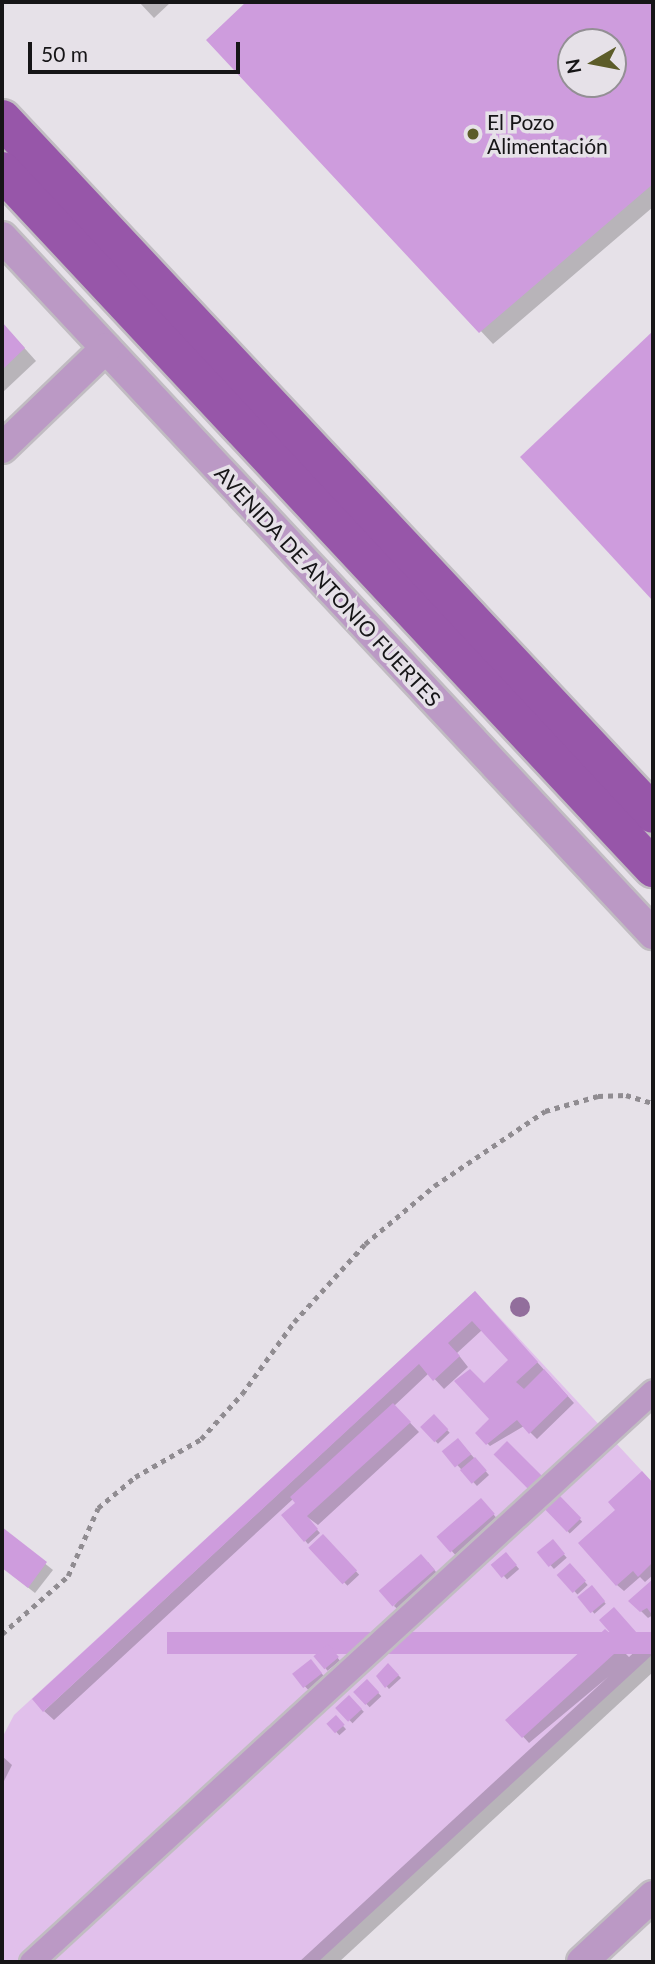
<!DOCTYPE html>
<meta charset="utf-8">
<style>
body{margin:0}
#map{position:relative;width:655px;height:1964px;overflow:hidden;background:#e6e1e8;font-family:Lato,sans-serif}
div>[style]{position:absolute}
.green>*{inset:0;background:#e1c0eb}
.shadow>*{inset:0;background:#0003;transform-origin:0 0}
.building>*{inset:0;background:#ce9cdd;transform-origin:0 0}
.path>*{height:4.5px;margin-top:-2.25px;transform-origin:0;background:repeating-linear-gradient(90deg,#908c91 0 5px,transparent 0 10px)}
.roads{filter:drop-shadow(2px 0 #c1bcc2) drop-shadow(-2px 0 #c1bcc2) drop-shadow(0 2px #c1bcc2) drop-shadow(0 -2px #c1bcc2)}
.pedestrian>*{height:23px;margin:-11.5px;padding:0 11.5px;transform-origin:11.5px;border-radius:11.5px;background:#bb99c5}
.minor>*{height:30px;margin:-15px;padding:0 15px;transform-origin:15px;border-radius:15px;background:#bb99c5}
.primary>*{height:38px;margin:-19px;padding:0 19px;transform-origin:19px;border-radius:19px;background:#9756a9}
.trees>*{width:20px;height:20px;margin:-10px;border-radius:50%;background:#926e9c}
.dots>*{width:19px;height:19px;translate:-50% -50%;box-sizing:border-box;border:4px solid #e6e1e8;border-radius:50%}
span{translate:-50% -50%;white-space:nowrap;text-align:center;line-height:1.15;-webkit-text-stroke:7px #e6e1e8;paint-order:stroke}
.poi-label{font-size:21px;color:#161517}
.left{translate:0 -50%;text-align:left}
.street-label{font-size:21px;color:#161517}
.frame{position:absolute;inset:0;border:4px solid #161517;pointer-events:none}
.north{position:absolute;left:557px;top:28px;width:70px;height:70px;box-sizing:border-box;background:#e6e1e8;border:2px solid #938f94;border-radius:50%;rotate:260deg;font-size:19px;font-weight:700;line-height:28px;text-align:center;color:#161517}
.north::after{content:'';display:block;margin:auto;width:24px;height:32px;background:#5c5c29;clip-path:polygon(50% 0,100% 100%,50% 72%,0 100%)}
.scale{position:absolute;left:28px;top:42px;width:212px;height:32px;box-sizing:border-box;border:4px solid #161517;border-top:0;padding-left:9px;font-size:21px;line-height:24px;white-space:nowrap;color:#161517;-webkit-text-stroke:5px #e6e1e8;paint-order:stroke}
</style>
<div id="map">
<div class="green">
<i style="clip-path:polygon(475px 1291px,653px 1483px,653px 1654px,318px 1962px,2px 1962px,2px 1738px,14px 1715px)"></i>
</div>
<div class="shadow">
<i style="clip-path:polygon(139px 2px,171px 2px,154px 18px)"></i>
<i style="clip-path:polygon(evenodd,249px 2px,653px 2px,653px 207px,493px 344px,208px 40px,249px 2px,571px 42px,613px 42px,613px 84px,571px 84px,571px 42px)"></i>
<i style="clip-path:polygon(2px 323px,36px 361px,2px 393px)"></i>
<i style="clip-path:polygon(653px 333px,653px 599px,522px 457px)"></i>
<i style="clip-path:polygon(484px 1303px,574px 1403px,537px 1439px,524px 1426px,490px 1446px,477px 1433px,491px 1419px,484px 1385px,511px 1360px,482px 1330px,457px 1353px,468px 1367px,444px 1389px,429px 1373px,394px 1406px,419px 1432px,318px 1525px,302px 1513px,320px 1533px,308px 1544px,283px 1515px,297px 1503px,293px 1499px,54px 1720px,44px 1711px)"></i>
<i style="left:434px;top:1416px;width:23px;height:16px;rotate:47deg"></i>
<i style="clip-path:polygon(461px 1443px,489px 1475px,477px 1486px,445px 1452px)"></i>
<i style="clip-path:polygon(642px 1474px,653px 1485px,653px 1575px,645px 1582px,640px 1577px,624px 1591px,617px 1585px)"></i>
<i style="left:559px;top:1497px;width:34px;height:17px;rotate:47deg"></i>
<i style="clip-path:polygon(487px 1507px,500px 1522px,459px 1559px,440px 1538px)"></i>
<i style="clip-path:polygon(2px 1529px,53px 1570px,35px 1593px,2px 1567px)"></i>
<i style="left:323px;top:1536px;width:53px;height:16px;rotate:47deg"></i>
<i style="left:553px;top:1542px;width:21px;height:17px;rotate:49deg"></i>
<i style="left:506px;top:1554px;width:20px;height:16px;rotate:49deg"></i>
<i style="clip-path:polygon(428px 1562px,440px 1577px,401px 1612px,394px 1606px)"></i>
<i style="left:570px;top:1566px;width:26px;height:14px;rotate:47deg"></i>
<i style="clip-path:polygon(653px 1581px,653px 1615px,648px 1618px,631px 1601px)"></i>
<i style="left:592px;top:1588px;width:21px;height:15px;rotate:49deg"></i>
<i style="clip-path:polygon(614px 1610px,638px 1637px,623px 1651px,629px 1657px,653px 1635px,653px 1672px,339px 1962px,299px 1962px,608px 1677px,529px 1743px,508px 1720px,618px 1645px)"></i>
<i style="left:328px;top:1646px;width:19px;height:16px;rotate:51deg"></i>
<i style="left:311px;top:1662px;width:19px;height:21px;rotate:47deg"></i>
<i style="clip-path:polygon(388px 1665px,401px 1678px,389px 1689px,378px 1676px)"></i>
<i style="left:367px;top:1681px;width:21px;height:16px;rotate:47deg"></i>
<i style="left:349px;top:1697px;width:21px;height:16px;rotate:45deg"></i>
<i style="left:336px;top:1718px;width:15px;height:9px;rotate:48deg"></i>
<i style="clip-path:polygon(2px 1756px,12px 1765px,2px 1785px)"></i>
</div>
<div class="building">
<i style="clip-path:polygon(evenodd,246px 2px,653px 2px,653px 184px,479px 333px,206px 40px,246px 2px,571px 42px,613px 42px,613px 84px,571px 84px,571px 42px)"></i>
<i style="clip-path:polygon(2px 322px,25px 348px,2px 370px)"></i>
<i style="clip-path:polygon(653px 331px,653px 601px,520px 457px)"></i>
<i style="clip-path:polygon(475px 1291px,538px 1362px,516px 1382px,524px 1389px,544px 1369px,568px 1396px,529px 1434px,517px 1420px,486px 1445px,475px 1433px,489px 1419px,454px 1381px,470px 1369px,484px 1383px,508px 1360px,472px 1321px,448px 1343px,460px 1356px,433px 1381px,419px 1364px,43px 1712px,32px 1699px)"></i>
<i style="clip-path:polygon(393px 1403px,411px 1422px,307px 1516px,318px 1529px,304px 1542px,281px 1515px,295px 1503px,290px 1497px)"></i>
<i style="left:434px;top:1414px;width:21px;height:19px;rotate:47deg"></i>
<i style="left:458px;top:1438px;width:21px;height:21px;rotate:51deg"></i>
<i style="left:507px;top:1441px;width:51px;height:19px;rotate:45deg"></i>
<i style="left:475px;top:1457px;width:18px;height:20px;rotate:49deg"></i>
<i style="clip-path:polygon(642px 1471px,653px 1483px,653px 1562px,638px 1577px,633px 1571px,616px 1586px,578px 1543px,615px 1510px,608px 1502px)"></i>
<i style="left:559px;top:1495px;width:32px;height:20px;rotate:46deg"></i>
<i style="left:481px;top:1498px;width:21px;height:59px;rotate:49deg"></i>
<i style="clip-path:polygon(2px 1527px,47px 1562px,28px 1588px,2px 1568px)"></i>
<i style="left:323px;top:1534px;width:50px;height:20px;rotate:47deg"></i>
<i style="left:553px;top:1539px;width:19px;height:21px;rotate:51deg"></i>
<i style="left:506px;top:1552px;width:17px;height:20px;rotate:50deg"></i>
<i style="left:421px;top:1554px;width:21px;height:56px;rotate:49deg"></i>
<i style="left:570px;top:1563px;width:24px;height:18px;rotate:48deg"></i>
<i style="clip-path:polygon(653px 1579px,653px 1616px,647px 1608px,640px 1612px,628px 1601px)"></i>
<i style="left:592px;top:1585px;width:21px;height:19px;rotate:51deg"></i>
<i style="clip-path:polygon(614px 1607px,637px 1633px,522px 1738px,505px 1720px,605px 1629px,613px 1636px,599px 1620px)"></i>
<i style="left:653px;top:1632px;width:22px;height:486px;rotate:90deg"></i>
<i style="left:328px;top:1644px;width:17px;height:19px;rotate:50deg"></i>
<i style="left:311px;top:1659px;width:18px;height:24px;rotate:52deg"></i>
<i style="clip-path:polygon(388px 1663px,399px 1675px,385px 1688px,376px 1676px)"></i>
<i style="left:367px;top:1679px;width:18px;height:19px;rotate:47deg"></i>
<i style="left:349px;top:1695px;width:19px;height:19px;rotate:47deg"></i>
<i style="left:336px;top:1715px;width:13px;height:13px;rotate:48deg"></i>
</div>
<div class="path">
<i style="left:2px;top:1634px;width:88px;rotate:-41.3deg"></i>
<i style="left:68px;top:1576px;width:74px;rotate:-66.2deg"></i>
<i style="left:98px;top:1508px;width:48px;rotate:-40deg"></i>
<i style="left:135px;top:1477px;width:76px;rotate:-29.9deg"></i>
<i style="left:201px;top:1439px;width:61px;rotate:-47.7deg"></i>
<i style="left:242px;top:1394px;width:89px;rotate:-54.2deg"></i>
<i style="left:294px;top:1322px;width:105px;rotate:-47.7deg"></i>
<i style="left:365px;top:1244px;width:90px;rotate:-40deg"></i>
<i style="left:434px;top:1186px;width:134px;rotate:-34deg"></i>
<i style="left:545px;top:1111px;width:55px;rotate:-15.8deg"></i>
<i style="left:598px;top:1096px;width:28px;rotate:-2deg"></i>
<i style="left:626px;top:1095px;width:28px;rotate:17deg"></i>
</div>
<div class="roads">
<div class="pedestrian">
<i style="left:31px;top:1962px;width:844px;rotate:-42.55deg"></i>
</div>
<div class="minor">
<i style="left:2px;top:237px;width:954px;rotate:46.95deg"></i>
<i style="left:2px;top:448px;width:144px;rotate:-43.9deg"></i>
<i style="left:582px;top:1962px;width:97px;rotate:-42.9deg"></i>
</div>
<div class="primary">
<i style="left:2px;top:119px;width:952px;rotate:46.87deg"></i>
<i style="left:2px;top:171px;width:954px;rotate:46.95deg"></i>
</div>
</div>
<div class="trees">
<i style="left:520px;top:1307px"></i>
</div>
<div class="dots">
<i style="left:473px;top:134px;background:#5c5c29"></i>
</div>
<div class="poi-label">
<span class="left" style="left:487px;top:134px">El Pozo<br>Alimentación</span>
</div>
<div class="street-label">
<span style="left:328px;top:586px;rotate:47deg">AVENIDA DE ANTONIO FUERTES</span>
</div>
<div class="frame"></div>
<div class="north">N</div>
<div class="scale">50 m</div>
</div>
